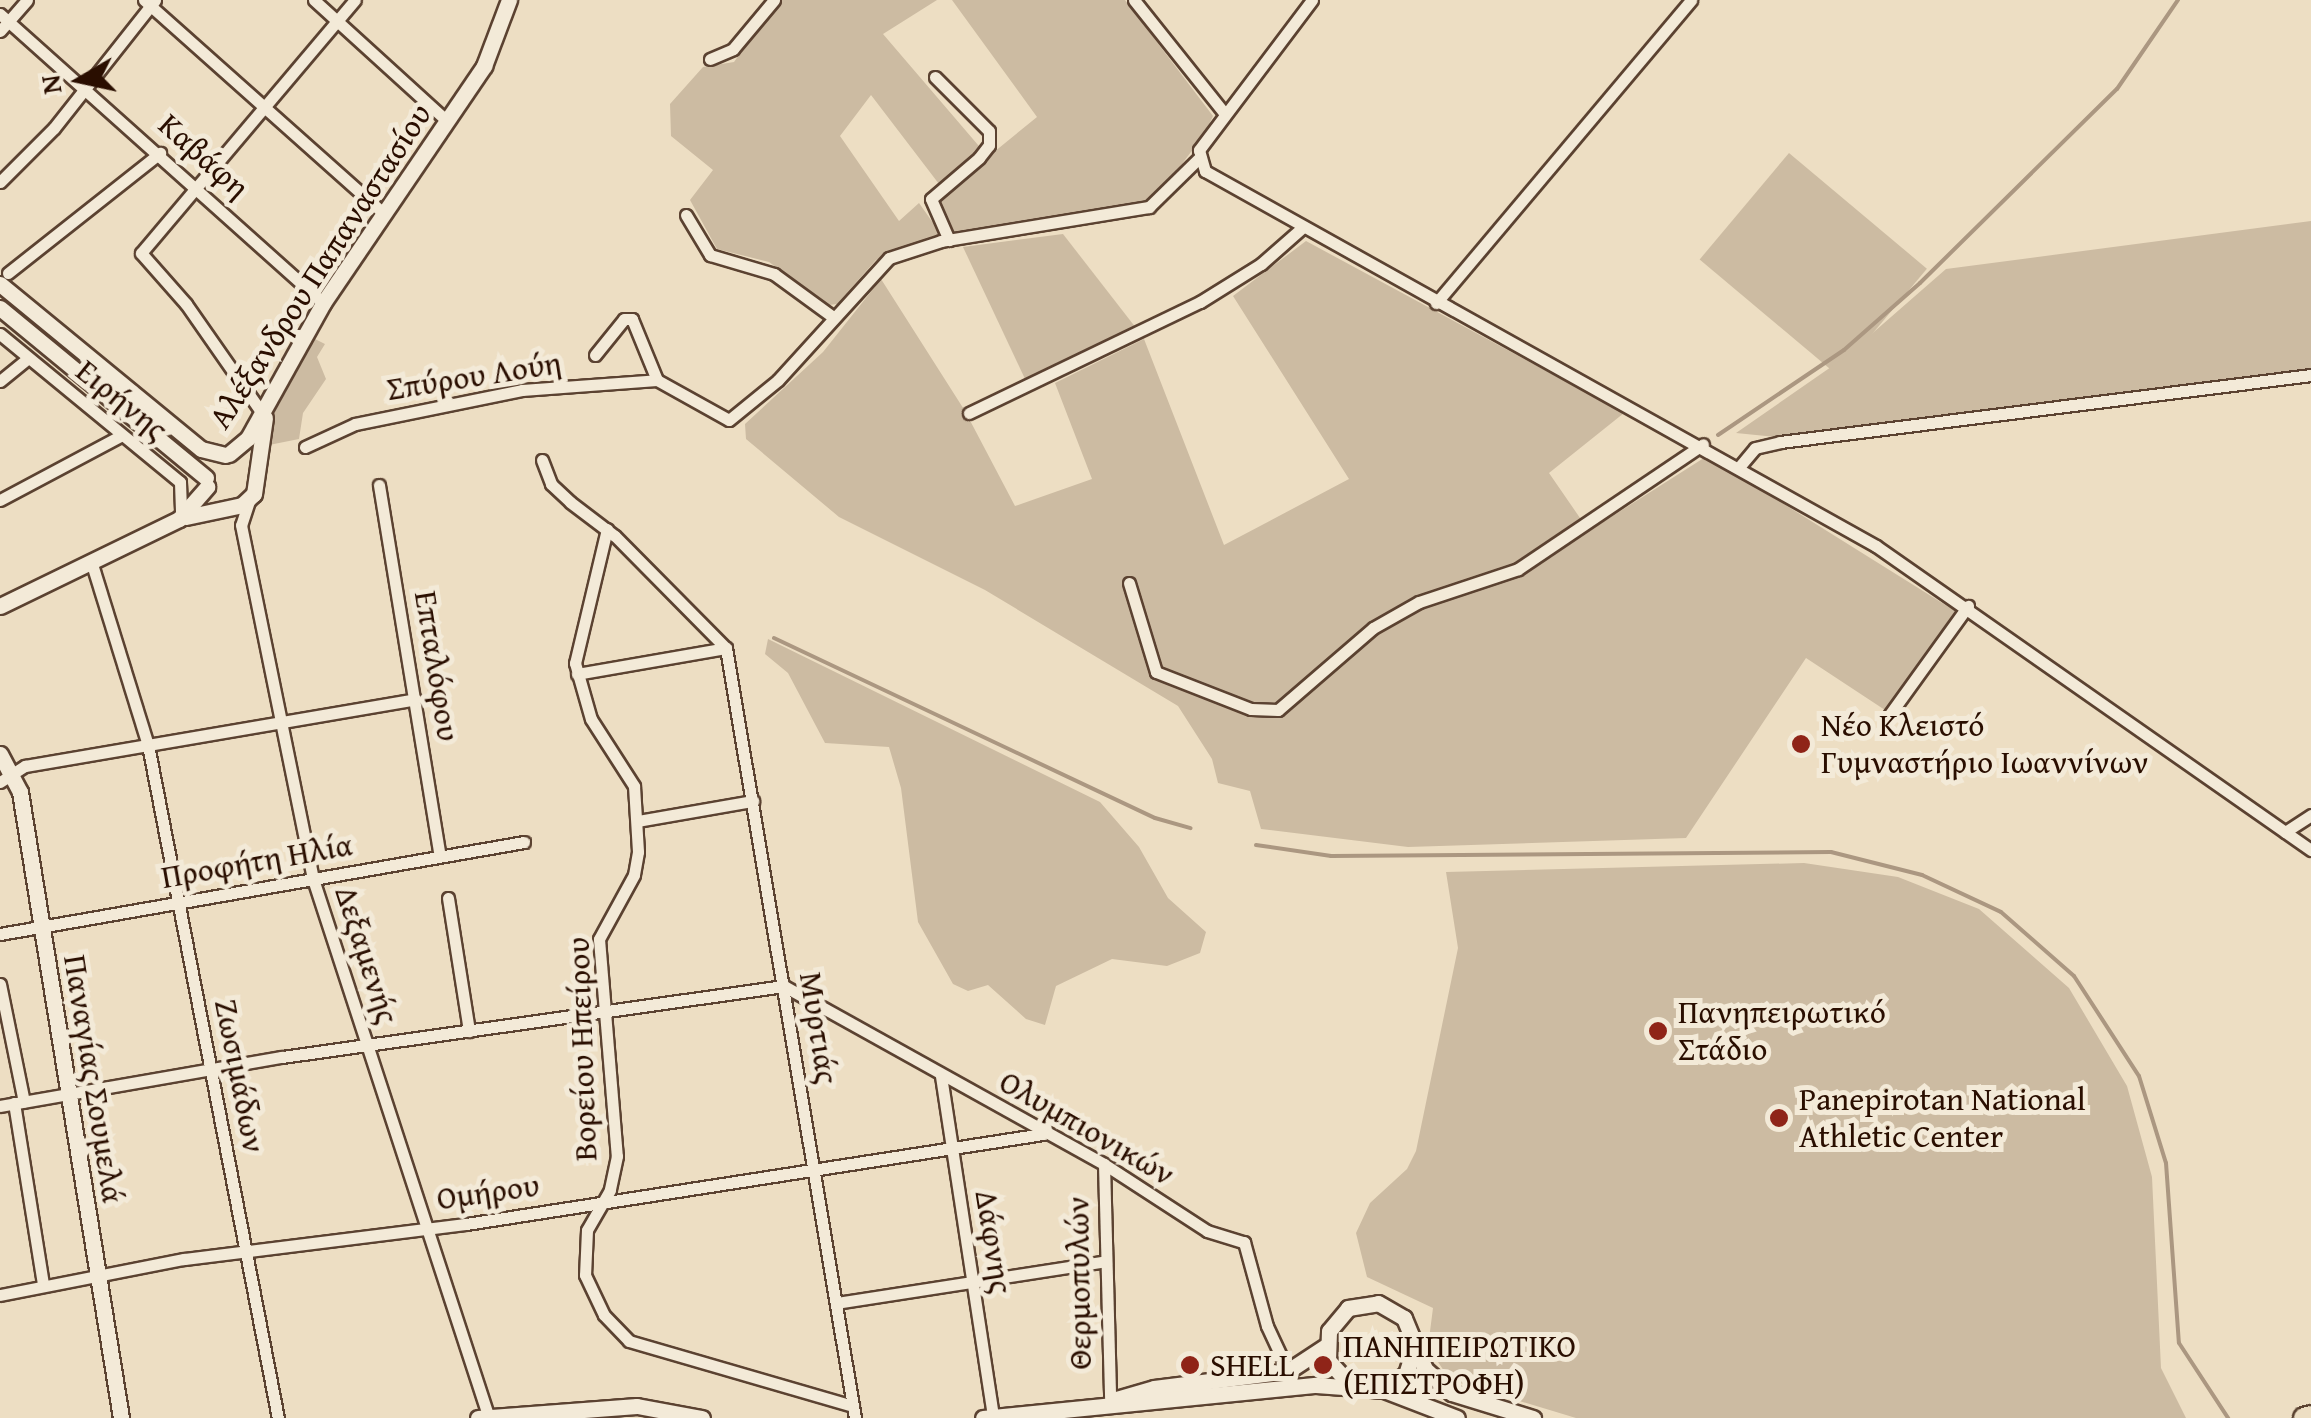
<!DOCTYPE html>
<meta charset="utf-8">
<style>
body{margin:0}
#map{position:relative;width:2311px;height:1418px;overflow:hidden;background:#eddec3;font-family:"Gentium Book Plus",serif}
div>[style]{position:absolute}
.green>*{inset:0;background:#ccbba2;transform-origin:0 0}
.stream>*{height:4px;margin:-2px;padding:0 2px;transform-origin:2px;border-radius:2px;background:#ab9781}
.roads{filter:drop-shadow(2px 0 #5b4231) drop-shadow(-2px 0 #5b4231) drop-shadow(0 2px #5b4231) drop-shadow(0 -2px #5b4231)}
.street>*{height:11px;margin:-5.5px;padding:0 5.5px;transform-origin:5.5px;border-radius:5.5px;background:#f3ead8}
.secondary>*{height:15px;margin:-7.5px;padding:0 7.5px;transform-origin:7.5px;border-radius:7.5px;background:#f3ead8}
.highway>*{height:20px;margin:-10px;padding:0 10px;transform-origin:10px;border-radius:10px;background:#eddec3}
.dots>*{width:28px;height:28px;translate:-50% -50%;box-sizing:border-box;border:5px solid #f3ead8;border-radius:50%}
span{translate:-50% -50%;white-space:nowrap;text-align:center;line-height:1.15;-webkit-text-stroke:10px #f3ead8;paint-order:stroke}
.street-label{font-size:32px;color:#2a0e00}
.poi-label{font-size:32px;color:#2a0e00}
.left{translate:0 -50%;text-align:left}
.north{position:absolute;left:30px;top:30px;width:100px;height:100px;-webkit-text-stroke:8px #f3ead8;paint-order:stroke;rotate:261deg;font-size:28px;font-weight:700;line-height:40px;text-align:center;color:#2a0e00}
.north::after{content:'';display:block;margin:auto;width:35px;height:45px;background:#2a0e00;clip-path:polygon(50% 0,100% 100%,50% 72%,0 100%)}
</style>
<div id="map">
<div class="green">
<i style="clip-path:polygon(778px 0,937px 0,883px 34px,984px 152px,939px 184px,871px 95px,840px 136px,899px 221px,919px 203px,943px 237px,876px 260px,837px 304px,829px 305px,769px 262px,717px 249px,690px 200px,713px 170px,671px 136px,670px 104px,703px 67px,734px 62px)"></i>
<i style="clip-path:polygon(952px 0,1125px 0,1213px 116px,1205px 133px,1159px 195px,1131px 206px,952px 236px,939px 211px,940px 196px,1037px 117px)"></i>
<i style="left:1789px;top:153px;width:180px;height:139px;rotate:40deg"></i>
<i style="clip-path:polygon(2311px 221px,2311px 369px,1776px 437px,1736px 433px,1844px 358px,1946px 269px)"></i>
<i style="clip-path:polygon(1063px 234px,1136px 328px,1026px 381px,963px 247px)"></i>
<i style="clip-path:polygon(1306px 241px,1624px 413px,1549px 473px,1589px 531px,1707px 456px,1955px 611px,1888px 712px,1806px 658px,1686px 838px,1408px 847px,1261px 829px,1250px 791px,1218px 783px,1212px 759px,1178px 706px,985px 590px,839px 517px,746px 439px,745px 424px,823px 352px,881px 279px,965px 411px,1015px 506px,1092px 479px,1055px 383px,1144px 339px,1224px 545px,1349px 479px,1233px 296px)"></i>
<i style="clip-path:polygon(313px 338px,325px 344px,317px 357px,326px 379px,303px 413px,299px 439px,249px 449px)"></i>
<i style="clip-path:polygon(768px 639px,1100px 802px,1139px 847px,1168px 898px,1206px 932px,1200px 953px,1167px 966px,1112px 959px,1056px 986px,1045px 1025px,1026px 1019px,988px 985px,968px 991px,953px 984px,918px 922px,901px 788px,889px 747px,825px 743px,788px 673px,765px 654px)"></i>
<i style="clip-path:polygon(1804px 863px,1898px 877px,1979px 909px,2069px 988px,2127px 1086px,2152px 1177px,2161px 1368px,2186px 1418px,1576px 1418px,1450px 1380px,1428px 1347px,1433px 1308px,1367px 1277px,1356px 1233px,1370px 1203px,1407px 1169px,1416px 1151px,1458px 948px,1446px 872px)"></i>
</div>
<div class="stream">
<i style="left:1718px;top:435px;width:152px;rotate:-34deg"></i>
<i style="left:1844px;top:350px;width:101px;rotate:-41.4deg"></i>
<i style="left:1920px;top:283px;width:276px;rotate:-44.6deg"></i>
<i style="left:2117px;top:89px;width:108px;rotate:-55.6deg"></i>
<i style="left:774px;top:638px;width:421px;rotate:25.3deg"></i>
<i style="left:1155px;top:818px;width:37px;rotate:16deg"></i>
<i style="left:1256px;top:845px;width:76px;rotate:8.3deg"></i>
<i style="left:1331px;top:856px;width:500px;rotate:-0.46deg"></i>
<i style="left:1831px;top:852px;width:94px;rotate:14.2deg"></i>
<i style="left:1922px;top:875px;width:87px;rotate:25.1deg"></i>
<i style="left:2001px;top:912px;width:97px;rotate:41.2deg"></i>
<i style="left:2074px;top:976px;width:119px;rotate:57deg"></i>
<i style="left:2139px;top:1076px;width:91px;rotate:72.8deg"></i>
<i style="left:2166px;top:1163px;width:180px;rotate:85.9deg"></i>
<i style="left:2179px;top:1343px;width:90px;rotate:56.8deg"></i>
</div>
<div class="roads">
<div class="street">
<i style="left:144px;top:0;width:319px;rotate:41.7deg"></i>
<i style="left:314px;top:0;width:178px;rotate:42.3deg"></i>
<i style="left:1134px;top:0;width:146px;rotate:51.4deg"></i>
<i style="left:1312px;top:0;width:188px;rotate:127deg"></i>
<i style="left:1199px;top:150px;width:22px;rotate:74deg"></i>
<i style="left:1205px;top:171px;width:769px;rotate:29.2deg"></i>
<i style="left:1876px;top:546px;width:531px;rotate:34.95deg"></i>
<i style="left:0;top:14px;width:433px;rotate:41.8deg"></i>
<i style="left:0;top:31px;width:41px;rotate:-48.9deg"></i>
<i style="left:710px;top:59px;width:25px;rotate:-23deg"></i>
<i style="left:733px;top:49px;width:64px;rotate:-50.1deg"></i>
<i style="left:935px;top:77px;width:76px;rotate:45deg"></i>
<i style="left:989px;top:131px;width:14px;rotate:90deg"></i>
<i style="left:989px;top:145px;width:16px;rotate:128deg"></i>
<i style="left:979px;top:158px;width:63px;rotate:139.5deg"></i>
<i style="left:931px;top:199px;width:45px;rotate:66.3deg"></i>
<i style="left:0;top:182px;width:76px;rotate:-45deg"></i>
<i style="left:54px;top:128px;width:163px;rotate:-51.7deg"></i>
<i style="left:686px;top:215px;width:47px;rotate:59deg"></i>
<i style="left:710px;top:255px;width:67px;rotate:16.5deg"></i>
<i style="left:774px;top:274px;width:73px;rotate:36.1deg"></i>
<i style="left:8px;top:273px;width:194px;rotate:-38.3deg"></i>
<i style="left:1436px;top:303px;width:396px;rotate:-49.9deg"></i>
<i style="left:0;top:334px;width:233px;rotate:39.4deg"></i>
<i style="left:180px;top:482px;width:31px;rotate:88deg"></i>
<i style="left:595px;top:355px;width:46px;rotate:-51.1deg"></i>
<i style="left:624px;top:319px;width:8px"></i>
<i style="left:632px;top:319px;width:66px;rotate:67.7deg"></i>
<i style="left:657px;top:380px;width:82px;rotate:29.1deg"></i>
<i style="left:729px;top:420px;width:63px;rotate:-39.2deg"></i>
<i style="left:778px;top:380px;width:165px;rotate:-47.7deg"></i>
<i style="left:889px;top:258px;width:55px;rotate:-18.1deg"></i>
<i style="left:941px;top:241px;width:211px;rotate:-9.3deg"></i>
<i style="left:1149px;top:207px;width:69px;rotate:-44.4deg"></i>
<i style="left:0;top:381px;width:36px;rotate:-39deg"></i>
<i style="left:262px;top:413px;width:133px;rotate:-124.9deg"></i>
<i style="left:186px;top:304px;width:68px;rotate:-131.4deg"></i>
<i style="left:141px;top:253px;width:331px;rotate:-49.8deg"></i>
<i style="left:969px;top:413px;width:256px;rotate:-25.7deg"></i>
<i style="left:1200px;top:302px;width:72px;rotate:-31.9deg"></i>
<i style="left:1261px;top:264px;width:55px;rotate:-41.3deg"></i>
<i style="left:305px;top:447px;width:55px;rotate:-24.7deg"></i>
<i style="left:355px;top:424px;width:170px;rotate:-11.5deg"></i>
<i style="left:522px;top:390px;width:135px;rotate:-4.2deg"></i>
<i style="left:542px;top:460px;width:26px;rotate:69deg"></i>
<i style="left:551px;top:484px;width:26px;rotate:43deg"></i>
<i style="left:570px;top:502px;width:56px;rotate:37.1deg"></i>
<i style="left:615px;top:536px;width:158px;rotate:45.3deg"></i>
<i style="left:726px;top:648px;width:781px;rotate:80.49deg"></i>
<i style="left:1740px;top:466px;width:23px;rotate:-50deg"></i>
<i style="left:1755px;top:448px;width:26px;rotate:-13deg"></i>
<i style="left:1780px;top:442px;width:535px;rotate:-7.19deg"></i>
<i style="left:379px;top:485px;width:376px;rotate:80.7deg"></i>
<i style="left:0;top:500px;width:138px;rotate:-28deg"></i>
<i style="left:249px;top:501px;width:25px;rotate:108deg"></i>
<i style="left:241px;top:525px;width:361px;rotate:78.5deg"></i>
<i style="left:313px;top:879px;width:567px;rotate:71.92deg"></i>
<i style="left:607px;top:529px;width:138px;rotate:103.4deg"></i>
<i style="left:575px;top:663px;width:58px;rotate:74.1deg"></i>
<i style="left:591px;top:719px;width:80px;rotate:57.3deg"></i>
<i style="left:634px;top:786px;width:66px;rotate:86.5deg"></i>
<i style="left:638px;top:852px;width:23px;rotate:100deg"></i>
<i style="left:634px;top:875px;width:73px;rotate:118.7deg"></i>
<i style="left:599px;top:939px;width:218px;rotate:85.3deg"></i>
<i style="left:617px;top:1156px;width:35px;rotate:102deg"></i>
<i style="left:610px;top:1190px;width:46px;rotate:119.9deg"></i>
<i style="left:587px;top:1230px;width:45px;rotate:92.5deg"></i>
<i style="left:585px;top:1275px;width:44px;rotate:64.6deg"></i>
<i style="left:604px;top:1315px;width:36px;rotate:46deg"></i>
<i style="left:629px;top:1341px;width:233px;rotate:16.2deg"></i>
<i style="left:91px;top:561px;width:193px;rotate:72.8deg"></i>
<i style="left:148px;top:745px;width:685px;rotate:79.07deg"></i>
<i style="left:1129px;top:583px;width:93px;rotate:73.1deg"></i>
<i style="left:1156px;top:672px;width:102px;rotate:21.3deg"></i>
<i style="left:1251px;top:709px;width:27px;rotate:2deg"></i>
<i style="left:1278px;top:710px;width:125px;rotate:-40.8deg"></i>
<i style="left:1373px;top:628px;width:53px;rotate:-29.5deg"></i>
<i style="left:1419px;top:602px;width:104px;rotate:-18.4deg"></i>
<i style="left:1518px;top:569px;width:223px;rotate:-34deg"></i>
<i style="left:577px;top:674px;width:151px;rotate:-9.9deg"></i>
<i style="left:1885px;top:721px;width:142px;rotate:-54.2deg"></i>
<i style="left:0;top:782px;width:30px;rotate:-33deg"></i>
<i style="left:25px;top:766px;width:396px;rotate:-9.7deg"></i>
<i style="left:638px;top:821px;width:117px;rotate:-9.9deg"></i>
<i style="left:2285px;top:832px;width:31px;rotate:-33deg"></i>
<i style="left:448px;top:898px;width:135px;rotate:81deg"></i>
<i style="left:0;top:934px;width:532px;rotate:-9.96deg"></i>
<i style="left:0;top:984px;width:120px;rotate:78.5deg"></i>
<i style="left:941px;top:1076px;width:345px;rotate:81.3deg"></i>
<i style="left:14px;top:1103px;width:184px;rotate:80.9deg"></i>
<i style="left:0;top:1106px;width:286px;rotate:-9.9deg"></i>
<i style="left:282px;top:1057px;width:507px;rotate:-8.05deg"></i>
<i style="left:784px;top:986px;width:366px;rotate:29.1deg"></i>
<i style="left:1104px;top:1164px;width:123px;rotate:33deg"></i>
<i style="left:1207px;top:1231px;width:39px;rotate:17deg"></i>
<i style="left:1244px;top:1242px;width:87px;rotate:74.7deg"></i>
<i style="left:1267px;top:1326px;width:50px;rotate:65deg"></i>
<i style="left:1104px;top:1164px;width:237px;rotate:88.5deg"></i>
<i style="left:0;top:1295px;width:187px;rotate:-11.1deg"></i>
<i style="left:184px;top:1259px;width:284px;rotate:-7.1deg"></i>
<i style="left:466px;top:1224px;width:584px;rotate:-8.87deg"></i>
<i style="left:836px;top:1303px;width:273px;rotate:-8.8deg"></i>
</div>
<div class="secondary">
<i style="left:0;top:284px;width:260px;rotate:39.4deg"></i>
<i style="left:201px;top:449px;width:25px;rotate:14deg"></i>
<i style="left:0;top:308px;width:267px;rotate:39.5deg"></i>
<i style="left:229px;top:454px;width:25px;rotate:-40deg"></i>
<i style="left:248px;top:438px;width:154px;rotate:-60.9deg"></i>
<i style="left:323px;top:303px;width:287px;rotate:-55.8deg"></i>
<i style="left:484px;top:66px;width:71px;rotate:-69.3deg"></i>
<i style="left:186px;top:517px;width:57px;rotate:-12.1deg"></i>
<i style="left:242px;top:505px;width:16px;rotate:-43deg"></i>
<i style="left:254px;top:494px;width:77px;rotate:-81.8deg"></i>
<i style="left:0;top:606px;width:199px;rotate:-25.9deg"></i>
<i style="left:179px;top:519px;width:43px;rotate:-48.8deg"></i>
<i style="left:0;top:754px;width:43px;rotate:62.2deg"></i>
<i style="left:20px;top:792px;width:634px;rotate:80.83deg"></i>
<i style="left:1353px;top:1388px;width:38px;rotate:-132deg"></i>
<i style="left:1328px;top:1360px;width:29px;rotate:-88deg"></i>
<i style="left:1329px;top:1331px;width:30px;rotate:-50deg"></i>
<i style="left:1348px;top:1308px;width:30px;rotate:-9deg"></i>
<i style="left:1378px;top:1303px;width:30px;rotate:30deg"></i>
<i style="left:1404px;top:1318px;width:55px;rotate:67.6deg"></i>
<i style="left:1425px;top:1369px;width:36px;rotate:42deg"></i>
<i style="left:1452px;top:1393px;width:85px;rotate:17.2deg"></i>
<i style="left:1384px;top:1390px;width:78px;rotate:21deg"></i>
<i style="left:1113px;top:1400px;width:43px;rotate:-16.3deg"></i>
<i style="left:1154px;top:1388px;width:135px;rotate:-7.2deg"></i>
<i style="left:1288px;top:1371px;width:45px;rotate:-33.3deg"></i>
<i style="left:478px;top:1418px;width:159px;rotate:-4.3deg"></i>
<i style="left:637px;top:1406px;width:66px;rotate:10.5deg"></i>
<i style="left:983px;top:1418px;width:335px;rotate:-5.7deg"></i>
<i style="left:1316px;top:1385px;width:68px;rotate:4.2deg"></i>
<i style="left:1384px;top:1390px;width:27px;rotate:-36deg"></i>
<i style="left:1406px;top:1374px;width:29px;rotate:-72deg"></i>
</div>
<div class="highway">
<i style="left:2304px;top:1418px;width:7px;rotate:-16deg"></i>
</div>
</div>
<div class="dots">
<i style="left:1801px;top:744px;background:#8f2418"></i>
<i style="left:1658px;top:1031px;background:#8f2418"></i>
<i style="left:1779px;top:1118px;background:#8f2418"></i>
<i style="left:1190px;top:1365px;background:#8f2418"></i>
<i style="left:1323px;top:1365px;background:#8f2418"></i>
</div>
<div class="street-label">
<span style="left:204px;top:156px;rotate:42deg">Καβάφη</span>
<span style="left:320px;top:266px;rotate:-57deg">Αλέξανδρου Παπαναστασίου</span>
<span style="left:474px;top:376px;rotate:-9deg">Σπύρου Λούη</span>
<span style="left:122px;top:400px;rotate:39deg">Ειρήνης</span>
<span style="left:437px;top:666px;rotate:81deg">Επταλόφου</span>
<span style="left:257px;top:861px;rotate:-10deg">Προφήτη Ηλία</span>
<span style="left:367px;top:955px;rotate:72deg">Δεξαμενής</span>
<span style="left:819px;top:1028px;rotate:81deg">Μυρτιάς</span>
<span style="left:582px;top:1049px;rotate:-92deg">Βορείου Ηπείρου</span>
<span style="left:240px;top:1076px;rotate:79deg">Ζωσιμάδων</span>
<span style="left:94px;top:1079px;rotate:81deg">Παναγίας Σουμελά</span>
<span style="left:1087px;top:1128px;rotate:30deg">Ολυμπιονικών</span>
<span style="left:488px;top:1192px;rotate:-8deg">Ομήρου</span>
<span style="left:994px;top:1242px;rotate:81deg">Δάφνης</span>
<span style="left:1079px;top:1283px;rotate:-91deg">Θερμοπυλών</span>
</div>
<div class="poi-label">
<span class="left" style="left:1821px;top:744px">Νέο Κλειστό<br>Γυμναστήριο Ιωαννίνων</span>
<span class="left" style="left:1678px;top:1031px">Πανηπειρωτικό<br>Στάδιο</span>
<span class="left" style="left:1799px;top:1118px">Panepirotan National<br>Athletic Center</span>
<span class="left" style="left:1343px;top:1365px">ΠΑΝΗΠΕΙΡΩΤΙΚΟ<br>(ΕΠΙΣΤΡΟΦΗ)</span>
<span class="left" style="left:1210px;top:1365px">SHELL</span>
</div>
<div class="north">N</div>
</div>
